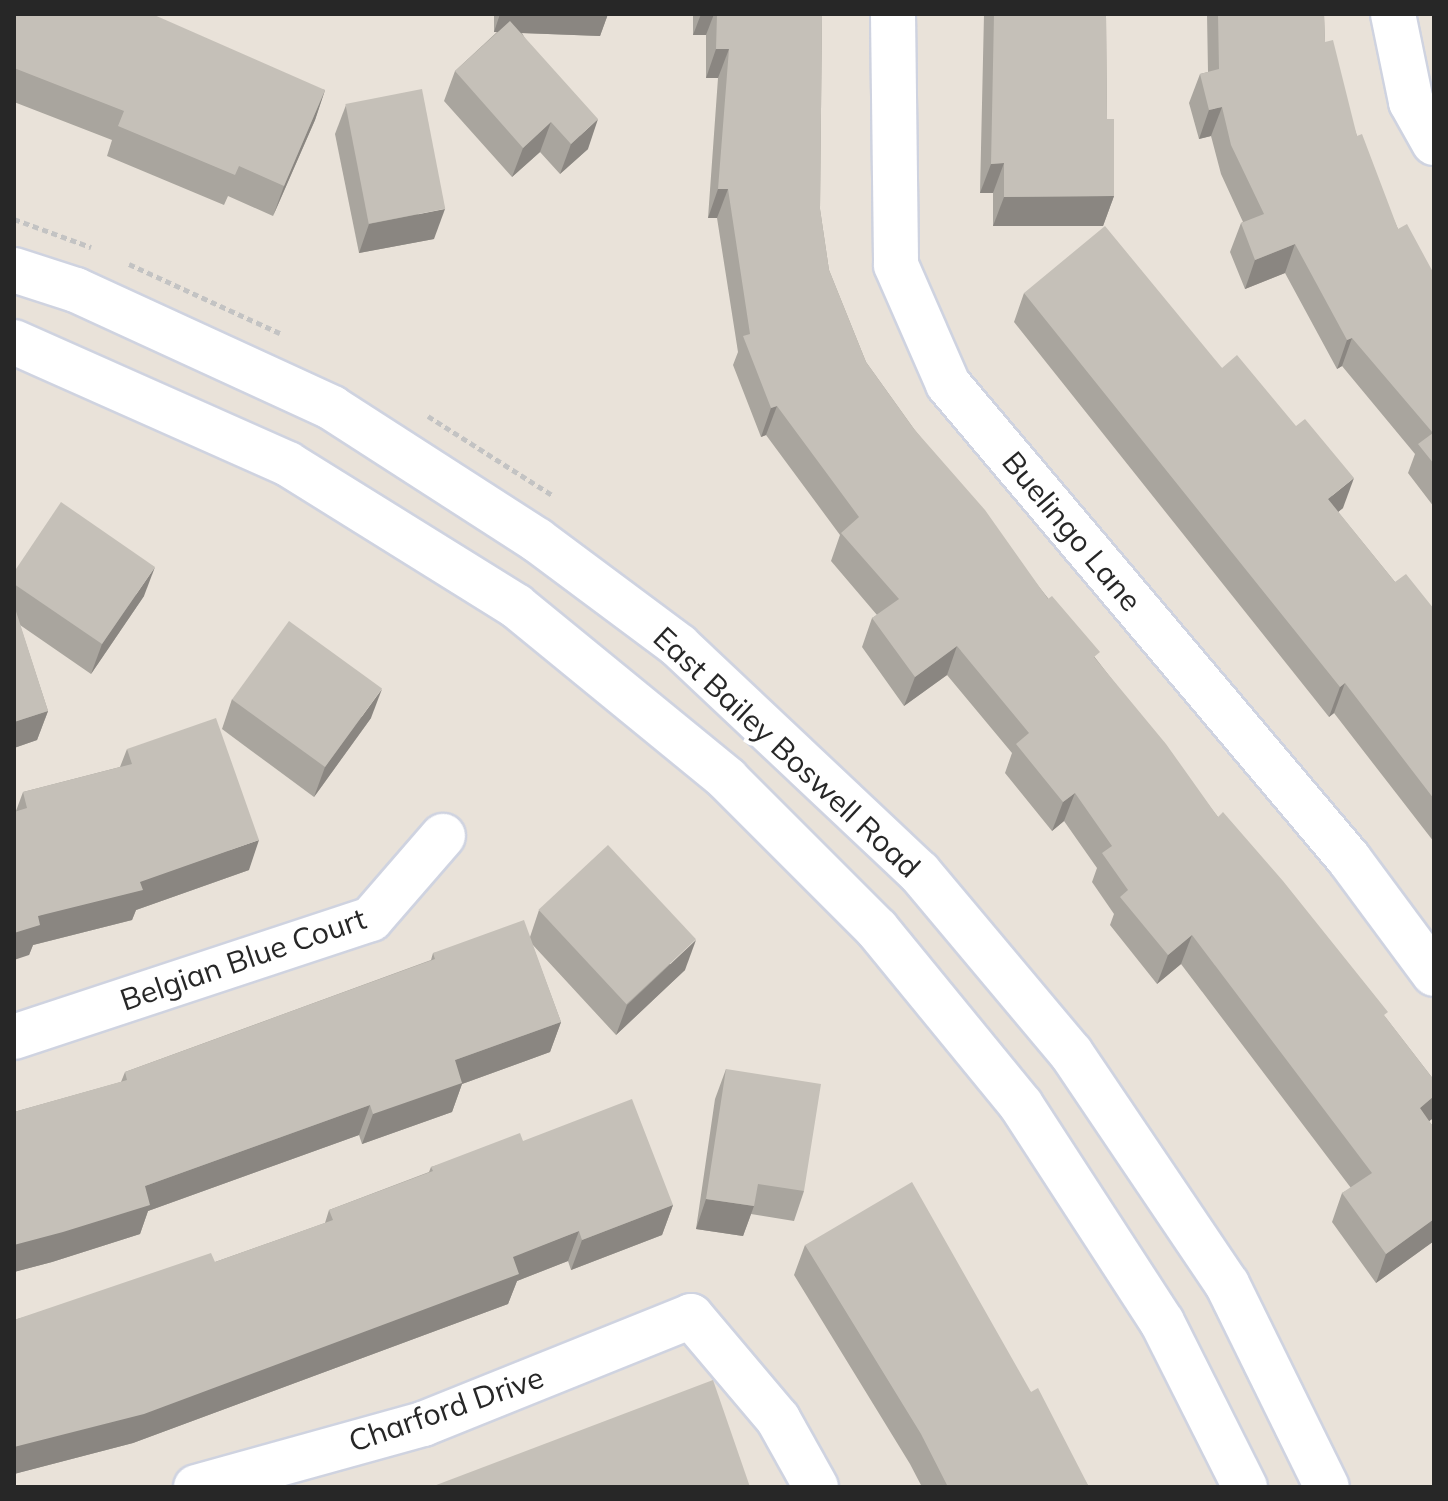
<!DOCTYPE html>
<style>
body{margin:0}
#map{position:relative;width:1448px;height:1501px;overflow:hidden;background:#e9e2d9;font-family:Mulish,sans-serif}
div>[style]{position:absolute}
.path>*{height:5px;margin-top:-2.5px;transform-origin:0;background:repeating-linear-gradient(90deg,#c3c3c3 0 6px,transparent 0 10px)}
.roads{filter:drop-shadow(2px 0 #cfd3e0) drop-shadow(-2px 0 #cfd3e0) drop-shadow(0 2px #cfd3e0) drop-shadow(0 -2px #cfd3e0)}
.minor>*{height:44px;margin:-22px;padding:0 22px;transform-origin:22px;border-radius:22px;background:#fff}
.wall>*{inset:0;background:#a9a59e}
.shaded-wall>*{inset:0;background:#8a8681}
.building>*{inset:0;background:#c5c0b8;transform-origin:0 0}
span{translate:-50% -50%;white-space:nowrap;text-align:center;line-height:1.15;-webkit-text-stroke:8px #fff;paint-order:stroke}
.street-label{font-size:30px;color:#272727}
.frame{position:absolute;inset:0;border:16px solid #272727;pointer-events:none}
</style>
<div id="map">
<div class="path">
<i style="left:14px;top:219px;width:82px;rotate:20deg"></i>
<i style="left:129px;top:264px;width:166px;rotate:24.6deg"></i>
<i style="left:428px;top:416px;width:147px;rotate:32.5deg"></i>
</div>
<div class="roads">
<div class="minor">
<i style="left:893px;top:14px;width:251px;rotate:89.3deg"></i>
<i style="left:896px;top:265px;width:130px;rotate:66.4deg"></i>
<i style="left:948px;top:384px;width:622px;rotate:49.83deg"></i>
<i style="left:1349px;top:859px;width:143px;rotate:53.5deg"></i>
<i style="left:1393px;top:14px;width:90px;rotate:78.4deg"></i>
<i style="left:1411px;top:102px;width:47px;rotate:60.7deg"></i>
<i style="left:14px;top:270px;width:65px;rotate:17.9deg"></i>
<i style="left:76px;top:290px;width:282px;rotate:24.7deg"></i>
<i style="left:332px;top:408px;width:244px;rotate:32.8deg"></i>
<i style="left:537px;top:540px;width:177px;rotate:36.7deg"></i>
<i style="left:679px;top:646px;width:330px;rotate:43.3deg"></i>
<i style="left:919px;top:872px;width:236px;rotate:50deg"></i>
<i style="left:1071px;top:1053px;width:279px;rotate:56deg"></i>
<i style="left:1227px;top:1284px;width:226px;rotate:63.8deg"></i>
<i style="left:14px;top:342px;width:300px;rotate:24deg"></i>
<i style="left:288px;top:464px;width:269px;rotate:31.9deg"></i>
<i style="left:516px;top:606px;width:273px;rotate:39.3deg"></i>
<i style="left:727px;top:779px;width:212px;rotate:45deg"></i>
<i style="left:877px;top:929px;width:227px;rotate:50.7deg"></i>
<i style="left:1021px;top:1105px;width:259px;rotate:57deg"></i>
<i style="left:1162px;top:1322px;width:185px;rotate:63.3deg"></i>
<i style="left:14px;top:1037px;width:376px;rotate:-18.3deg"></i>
<i style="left:371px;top:919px;width:110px;rotate:-49.1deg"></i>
<i style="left:196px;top:1487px;width:236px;rotate:-15.5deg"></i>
<i style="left:423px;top:1424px;width:289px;rotate:-21.9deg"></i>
<i style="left:691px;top:1316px;width:135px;rotate:49.8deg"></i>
<i style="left:778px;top:1419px;width:78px;rotate:60.8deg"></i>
</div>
</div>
<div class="wall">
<i style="clip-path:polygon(14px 14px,325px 90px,315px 120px,273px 216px,228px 196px,224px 205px,107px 156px,112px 140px,14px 102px)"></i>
<i style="clip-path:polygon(494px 14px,608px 14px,600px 36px,522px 33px,588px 149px,560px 174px,540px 152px,512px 177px,444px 101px,455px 71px,497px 32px,494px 32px)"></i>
<i style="clip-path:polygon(693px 14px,822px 14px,820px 209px,829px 270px,866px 362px,914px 429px,1097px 660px,1218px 817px,1386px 1018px,1434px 1080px,1434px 1112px,1432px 1119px,1429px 1121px,1434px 1128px,1434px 1241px,1376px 1283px,1332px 1222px,1342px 1193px,1351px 1188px,1181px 964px,1157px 984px,1110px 925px,1114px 914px,1092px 882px,1097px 868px,1064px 821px,1052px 831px,1005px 773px,1012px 753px,947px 675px,904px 706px,862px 647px,872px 618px,877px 615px,831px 561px,840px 535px,766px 435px,761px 437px,733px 365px,738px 352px,717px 218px,708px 218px,718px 78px,706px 78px,706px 35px,693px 35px)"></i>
<i style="clip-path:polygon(984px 14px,1106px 14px,1107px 119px,1114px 196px,1103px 226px,993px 226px,993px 193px,980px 193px)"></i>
<i style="clip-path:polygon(1207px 14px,1324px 14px,1325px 42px,1357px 136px,1398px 229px,1434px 274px,1434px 507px,1408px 473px,1415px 454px,1342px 366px,1337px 369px,1285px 273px,1245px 289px,1230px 252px,1241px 223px,1243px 222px,1221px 174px,1211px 136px,1199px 139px,1189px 103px,1200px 74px,1208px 72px)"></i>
<i style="clip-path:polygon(346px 105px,434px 239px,359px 253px,335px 134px)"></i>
<i style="clip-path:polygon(1024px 293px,1222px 368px,1343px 508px,1338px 512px,1395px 582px,1434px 609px,1434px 842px,1334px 713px,1329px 717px,1014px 322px)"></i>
<i style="clip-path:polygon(14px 572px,144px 596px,91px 674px,20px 625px,48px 711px,37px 740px,14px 748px)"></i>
<i style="clip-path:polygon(232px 699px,371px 718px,314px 797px,222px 729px)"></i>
<i style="clip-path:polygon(127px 749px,249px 870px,136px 910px,132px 920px,33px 945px,29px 955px,16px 811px,23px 792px,120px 767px)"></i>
<i style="clip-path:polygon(539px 910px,685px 970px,616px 1035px,532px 944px,561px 1022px,550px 1052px,462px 1084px,452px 1112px,362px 1144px,359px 1135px,148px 1211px,140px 1234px,52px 1262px,14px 1272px,14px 1112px,121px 1082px,125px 1072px,431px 960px,433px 953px,530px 937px)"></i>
<i style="clip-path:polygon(726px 1069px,804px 1191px,794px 1221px,751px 1214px,743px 1236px,696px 1229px,715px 1099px)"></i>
<i style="clip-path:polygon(523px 1141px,673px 1205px,662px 1235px,571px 1270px,568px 1261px,517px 1281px,508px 1304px,133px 1443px,14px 1474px,14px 1320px,215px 1262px,325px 1223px,329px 1210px,429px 1172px,431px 1167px)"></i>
<i style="clip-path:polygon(805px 1245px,1031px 1392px,1089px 1487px,922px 1487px,910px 1464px,794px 1275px)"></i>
</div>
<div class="shaded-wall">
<i style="clip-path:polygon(500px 14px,608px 14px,600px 36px,494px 32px)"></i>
<i style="clip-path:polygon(701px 14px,714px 14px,706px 35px,693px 35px)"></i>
<i style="clip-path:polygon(716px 49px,729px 49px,718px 78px,706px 78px)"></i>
<i style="clip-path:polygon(325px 90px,315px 120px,273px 216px,284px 186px)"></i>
<i style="clip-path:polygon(1222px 107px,1211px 136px,1199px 139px,1209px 110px)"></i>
<i style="clip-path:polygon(598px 119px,588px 149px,560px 174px,571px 144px)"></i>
<i style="clip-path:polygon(551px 122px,540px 152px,512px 177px,523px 148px)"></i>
<i style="clip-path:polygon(1004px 163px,993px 193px,980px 193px,991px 164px)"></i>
<i style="clip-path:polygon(718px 189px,728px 189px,717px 218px,708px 218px)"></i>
<i style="clip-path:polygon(1114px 196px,1103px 226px,993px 226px,1004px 197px)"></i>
<i style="clip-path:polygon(445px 209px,434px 239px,359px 253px,369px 224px)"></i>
<i style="clip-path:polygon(1295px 244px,1285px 273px,1245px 289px,1255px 260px)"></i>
<i style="clip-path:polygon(1352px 338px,1342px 366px,1337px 369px,1347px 340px)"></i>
<i style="clip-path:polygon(777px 406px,766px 435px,761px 437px,771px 408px)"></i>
<i style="clip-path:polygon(1354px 478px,1343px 508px,1317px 529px,1328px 499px)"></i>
<i style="clip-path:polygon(155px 567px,144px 596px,91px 674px,102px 644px)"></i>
<i style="clip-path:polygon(957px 646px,947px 675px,904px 706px,915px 677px)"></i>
<i style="clip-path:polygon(1345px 683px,1334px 713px,1329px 717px,1340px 687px)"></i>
<i style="clip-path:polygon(382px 689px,371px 718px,314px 797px,325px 767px)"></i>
<i style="clip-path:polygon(48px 711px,37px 740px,14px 748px,14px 722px)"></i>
<i style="clip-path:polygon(1075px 793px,1064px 821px,1052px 831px,1063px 802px)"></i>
<i style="clip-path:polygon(259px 840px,249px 870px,136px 910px,132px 920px,33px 945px,29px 955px,14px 960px,14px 933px,38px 916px)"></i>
<i style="clip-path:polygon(1192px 935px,1181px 964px,1157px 984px,1168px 955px)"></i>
<i style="clip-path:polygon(696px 940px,685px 970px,616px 1035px,627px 1005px)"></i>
<i style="clip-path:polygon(561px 1022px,550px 1052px,462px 1084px,452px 1112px,362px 1144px,373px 1114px,455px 1060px)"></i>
<i style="clip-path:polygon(1434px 1096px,1434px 1112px,1432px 1119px,1409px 1136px,1420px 1108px)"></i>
<i style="clip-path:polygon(370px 1105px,359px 1135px,148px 1211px,140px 1234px,52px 1262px,14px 1272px,14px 1245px,145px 1186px)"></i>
<i style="clip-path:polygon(706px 1199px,754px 1206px,743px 1236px,696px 1229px)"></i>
<i style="clip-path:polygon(673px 1205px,662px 1235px,571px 1270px,582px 1240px)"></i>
<i style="clip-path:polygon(1434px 1219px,1434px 1241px,1376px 1283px,1386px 1254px)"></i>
<i style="clip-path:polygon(579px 1231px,568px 1261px,517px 1281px,508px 1304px,133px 1443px,14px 1474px,14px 1447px)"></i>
</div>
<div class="building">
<i style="clip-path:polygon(14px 14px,152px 14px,325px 90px,284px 186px,239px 166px,235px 175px,118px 126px,124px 111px,14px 68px)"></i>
<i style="clip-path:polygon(717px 14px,822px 14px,820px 209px,829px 270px,866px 362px,914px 429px,985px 510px,1048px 599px,1052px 596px,1100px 652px,1094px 657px,1166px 744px,1218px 817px,1223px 812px,1283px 881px,1388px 1012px,1384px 1015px,1434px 1080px,1434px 1096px,1420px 1108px,1434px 1128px,1434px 1219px,1386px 1254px,1342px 1193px,1372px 1173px,1192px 935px,1168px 955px,1120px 897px,1128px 890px,1102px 853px,1112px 846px,1075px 793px,1063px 802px,1016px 744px,1029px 733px,957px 646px,915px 677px,872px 618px,899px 599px,841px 533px,859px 517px,777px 406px,771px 408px,743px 336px,750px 334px,728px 189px,718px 189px,729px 49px,716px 49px)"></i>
<i style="clip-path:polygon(994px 14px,1106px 14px,1107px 119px,1114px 119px,1114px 196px,1004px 197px,1004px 163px,991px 164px)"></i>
<i style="clip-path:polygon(1218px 14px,1324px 14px,1325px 42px,1333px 40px,1357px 136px,1362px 134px,1398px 229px,1407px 224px,1434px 274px,1434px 464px,1418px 444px,1433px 433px,1352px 338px,1347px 340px,1295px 244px,1255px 260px,1241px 223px,1264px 214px,1231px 145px,1222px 107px,1209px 110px,1200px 74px,1219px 69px)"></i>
<i style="clip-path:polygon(510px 21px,598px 119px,571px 144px,551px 122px,523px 148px,455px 71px)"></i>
<i style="left:422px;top:89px;width:122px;height:78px;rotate:79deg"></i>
<i style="clip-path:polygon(1105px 226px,1222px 368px,1237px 355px,1296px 426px,1305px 419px,1354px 478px,1328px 499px,1395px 582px,1406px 574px,1434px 609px,1434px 799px,1345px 683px,1340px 687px,1024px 293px)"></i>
<i style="clip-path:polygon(61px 502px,155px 567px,102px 644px,14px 584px,14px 572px)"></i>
<i style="clip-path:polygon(14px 605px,48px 711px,14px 722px)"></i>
<i style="left:289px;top:621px;width:115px;height:97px;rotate:36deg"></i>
<i style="clip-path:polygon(216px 718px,259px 840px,140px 882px,143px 890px,38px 916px,40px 925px,14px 933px,14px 812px,27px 808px,23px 792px,132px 764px,127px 749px)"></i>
<i style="left:608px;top:845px;width:129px;height:95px;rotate:47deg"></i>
<i style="clip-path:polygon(524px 920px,561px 1022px,455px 1060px,462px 1083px,373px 1114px,370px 1105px,145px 1186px,150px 1205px,63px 1232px,14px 1245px,14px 1112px,127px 1080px,125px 1072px,435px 959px,433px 953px)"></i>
<i style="clip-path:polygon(726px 1069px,821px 1084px,804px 1191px,758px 1184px,754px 1206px,706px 1199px)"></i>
<i style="clip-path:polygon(632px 1099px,673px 1205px,582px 1240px,579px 1231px,513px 1257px,519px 1274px,144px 1414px,14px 1447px,14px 1320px,211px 1253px,215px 1262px,333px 1220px,329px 1210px,433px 1171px,431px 1167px,520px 1133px,523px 1141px)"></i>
<i style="clip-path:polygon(912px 1182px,1031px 1392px,1038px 1388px,1089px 1487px,948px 1487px,921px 1434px,805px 1245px)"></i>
<i style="clip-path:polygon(713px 1380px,750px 1487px,431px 1487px)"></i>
</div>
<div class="street-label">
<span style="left:1072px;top:531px;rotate:50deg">Buelingo Lane</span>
<span style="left:787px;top:752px;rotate:43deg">East Bailey Boswell Road</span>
<span style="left:243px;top:959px;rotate:-19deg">Belgian Blue Court</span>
<span style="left:446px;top:1409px;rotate:-19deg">Charford Drive</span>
</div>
<div class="frame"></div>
</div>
